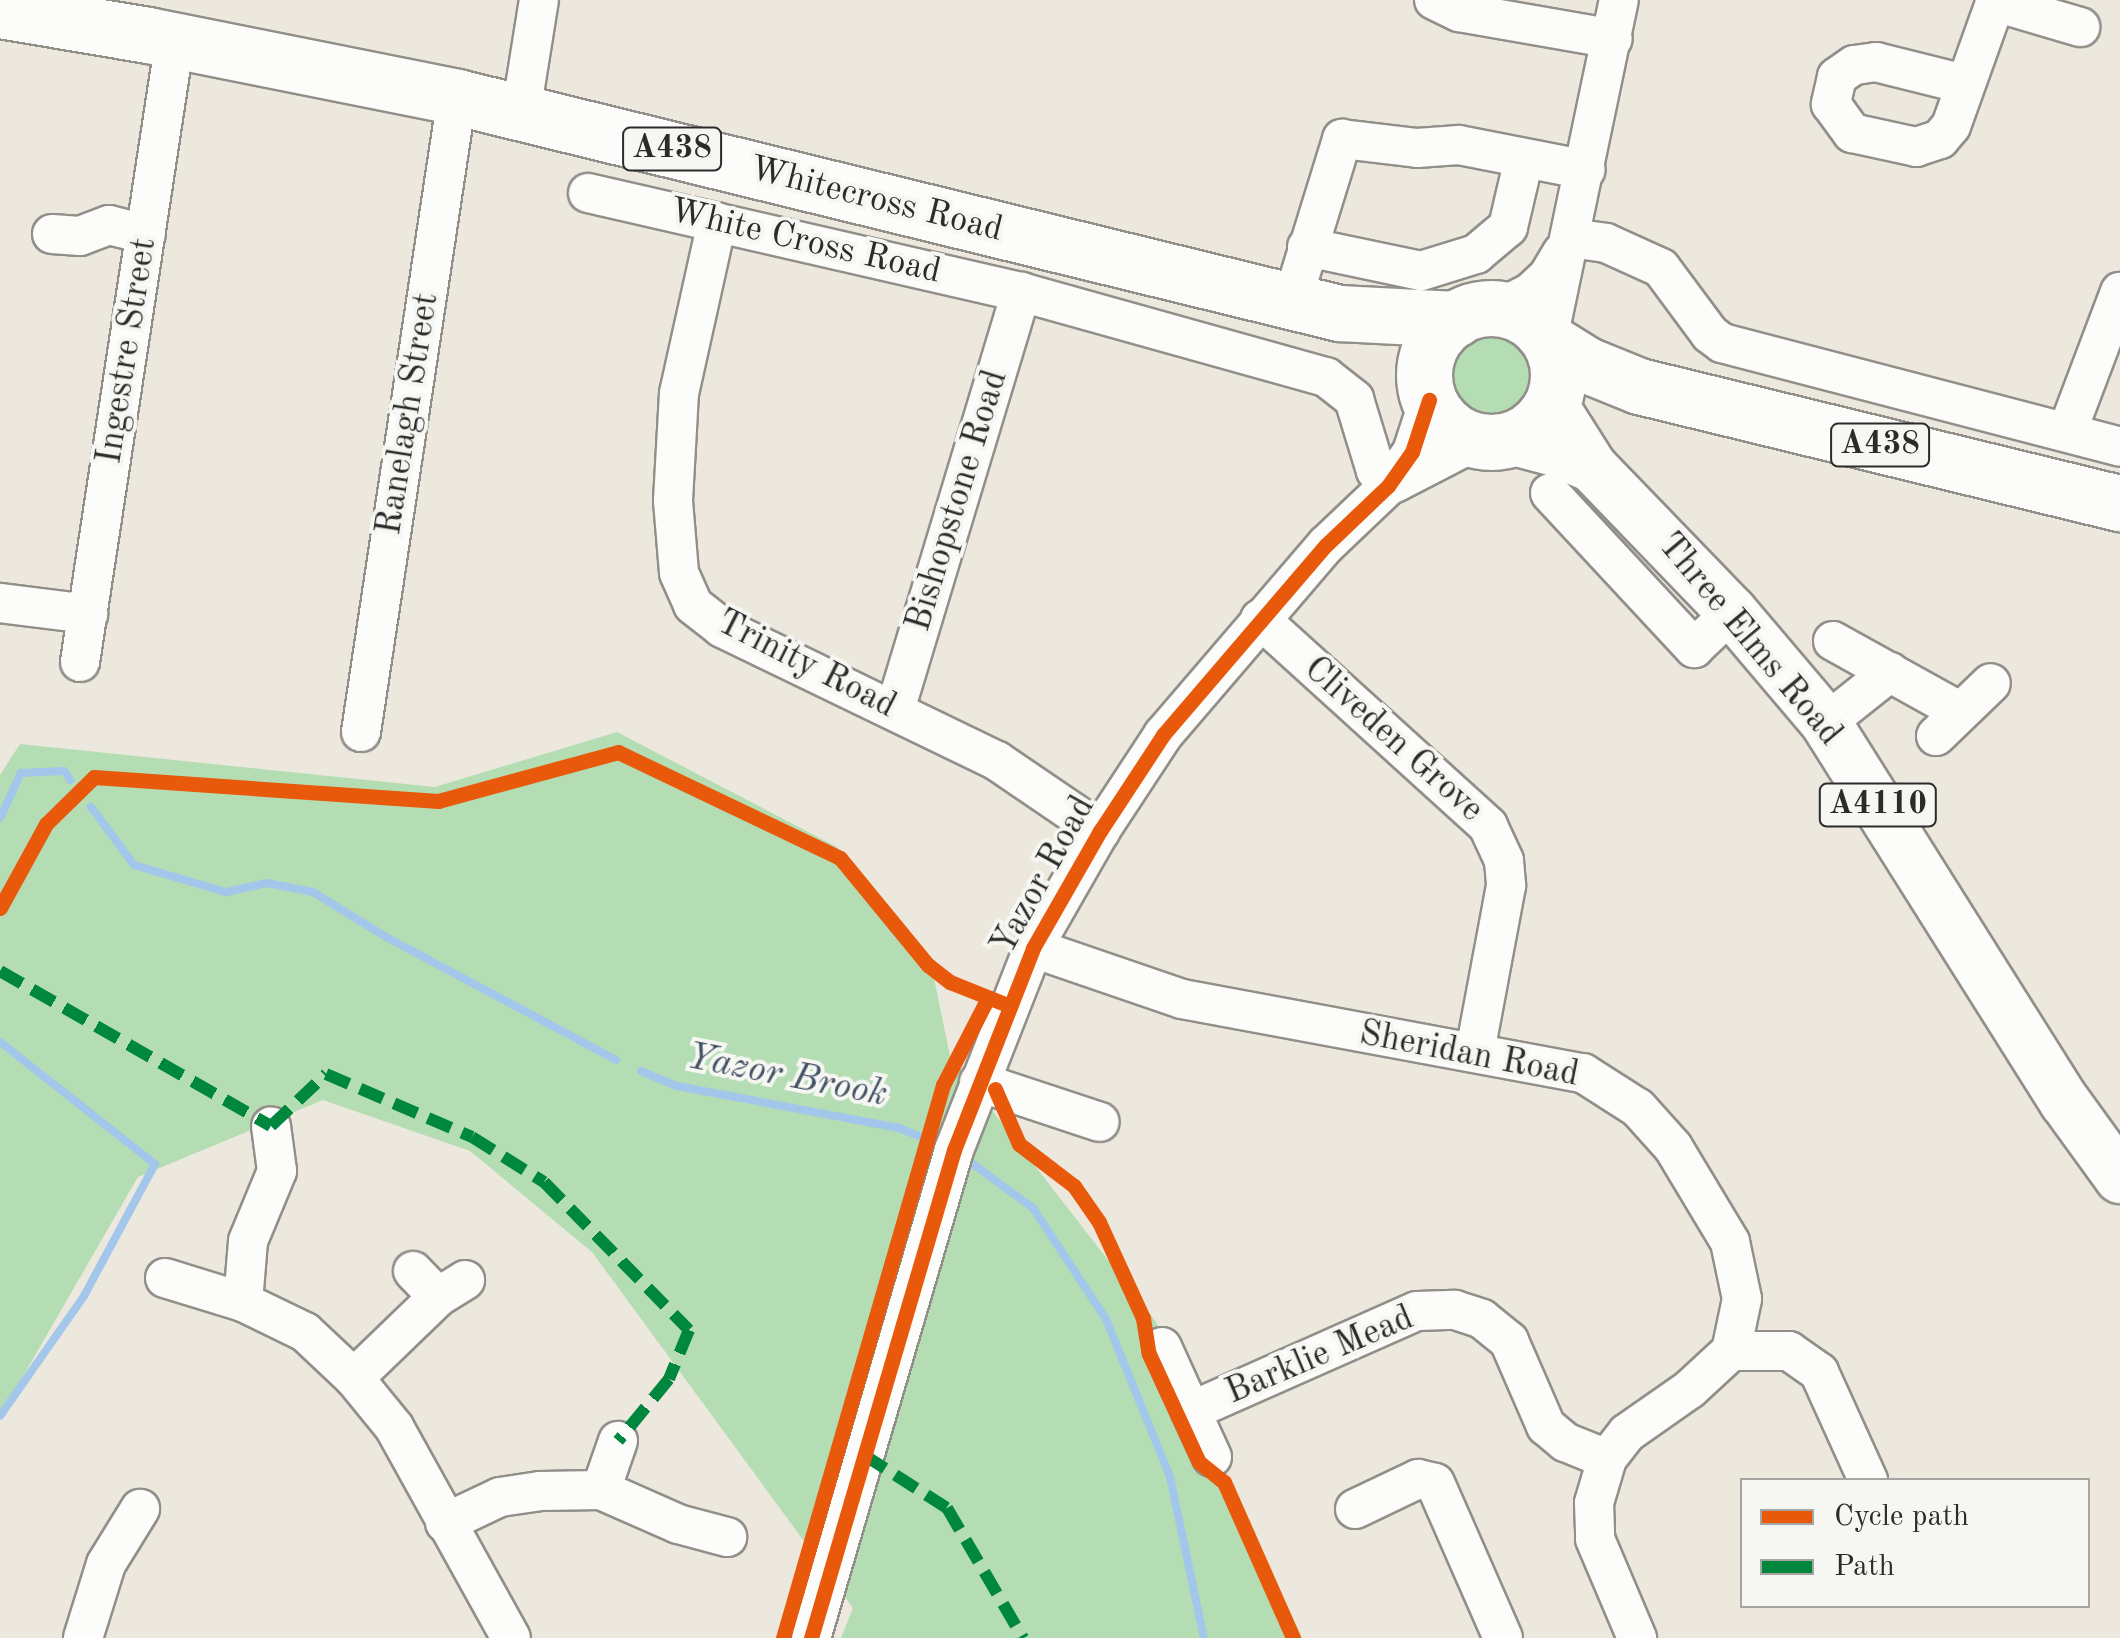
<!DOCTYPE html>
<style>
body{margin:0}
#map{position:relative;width:2120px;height:1638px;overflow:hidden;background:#ede8dd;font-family:"Old Standard TT",serif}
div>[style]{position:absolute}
.green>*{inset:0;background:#b5ddb4}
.stream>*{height:8px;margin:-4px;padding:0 4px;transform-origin:4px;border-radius:4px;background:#a3c6eb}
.roads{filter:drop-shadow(2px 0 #928f8a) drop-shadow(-2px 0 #928f8a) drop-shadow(0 2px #928f8a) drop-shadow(0 -2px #928f8a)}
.minor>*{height:38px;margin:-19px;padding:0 19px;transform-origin:19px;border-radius:19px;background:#fcfcfa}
.major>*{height:50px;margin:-25px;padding:0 25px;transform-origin:25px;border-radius:25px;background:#fcfcfa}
.highway>*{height:55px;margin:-27.5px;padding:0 27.5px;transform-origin:27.5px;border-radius:27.5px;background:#fcfcfa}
.highway>.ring{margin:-27.5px;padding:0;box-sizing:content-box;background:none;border:55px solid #fcfcfa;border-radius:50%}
.quiet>*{height:12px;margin-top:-6px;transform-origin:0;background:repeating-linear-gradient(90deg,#00873e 0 25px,transparent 0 37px)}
.cycleway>*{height:15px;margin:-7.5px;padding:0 7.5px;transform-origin:7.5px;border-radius:7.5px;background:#e8590c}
span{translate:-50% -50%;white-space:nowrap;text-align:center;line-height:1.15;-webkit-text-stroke:8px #f6f6f2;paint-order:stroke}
.shield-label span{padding:2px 8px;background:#f6f6f2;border:2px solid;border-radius:8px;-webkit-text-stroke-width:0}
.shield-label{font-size:32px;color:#2b2b2b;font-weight:700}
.street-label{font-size:35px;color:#2b2b2b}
.water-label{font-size:38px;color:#455566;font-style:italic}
.legend{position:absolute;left:1740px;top:1478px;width:350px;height:130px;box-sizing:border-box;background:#f6f6f2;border:2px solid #a5a5a2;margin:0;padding:12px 18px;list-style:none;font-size:30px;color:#2b2b2b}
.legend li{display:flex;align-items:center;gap:20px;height:50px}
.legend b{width:50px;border:2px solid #a5a5a2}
</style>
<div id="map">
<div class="green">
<i style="clip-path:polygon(1499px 330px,1522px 337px,1534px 346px,1542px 360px,1542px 392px,1516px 416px,1494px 424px,1472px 423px,1442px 397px,1439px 368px,1451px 348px,1474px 334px)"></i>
<i style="clip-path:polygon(617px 732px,837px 847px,930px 959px,950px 1056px,1156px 1322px,1302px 1638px,841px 1638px,853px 1608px,592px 1252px,470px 1151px,323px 1100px,138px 1177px,0 1416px,0 775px,20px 744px,435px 787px)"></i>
</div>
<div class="stream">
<i style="left:91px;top:807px;width:72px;rotate:53.4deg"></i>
<i style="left:134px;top:865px;width:96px;rotate:16.4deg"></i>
<i style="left:226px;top:892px;width:42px;rotate:-12.4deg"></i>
<i style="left:267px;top:883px;width:47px;rotate:11.1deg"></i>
<i style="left:313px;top:892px;width:86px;rotate:31.7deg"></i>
<i style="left:386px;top:937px;width:261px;rotate:28.1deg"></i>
<i style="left:0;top:818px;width:50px;rotate:-65deg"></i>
<i style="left:21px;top:773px;width:43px;rotate:-2.7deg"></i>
<i style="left:64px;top:771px;width:11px;rotate:56deg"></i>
<i style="left:0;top:1042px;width:197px;rotate:38.2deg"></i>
<i style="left:155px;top:1164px;width:150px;rotate:118.3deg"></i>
<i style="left:84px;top:1296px;width:146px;rotate:125deg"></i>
<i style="left:641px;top:1071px;width:39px;rotate:23deg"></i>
<i style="left:677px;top:1086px;width:226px;rotate:10.7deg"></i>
<i style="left:899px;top:1128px;width:51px;rotate:22deg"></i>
<i style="left:962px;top:1156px;width:88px;rotate:36.2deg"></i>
<i style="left:1033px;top:1208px;width:133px;rotate:56.7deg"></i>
<i style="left:1106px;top:1319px;width:170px;rotate:67.9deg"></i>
<i style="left:1170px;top:1477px;width:165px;rotate:78.1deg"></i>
</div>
<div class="roads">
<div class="minor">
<i style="left:1434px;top:0;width:28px;rotate:26deg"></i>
<i style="left:1459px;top:12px;width:156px;rotate:9.9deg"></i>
<i style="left:1995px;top:2px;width:89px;rotate:16.4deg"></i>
<i style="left:1964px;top:84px;width:91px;rotate:-166deg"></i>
<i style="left:1876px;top:62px;width:22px;rotate:172deg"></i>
<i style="left:1854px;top:65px;width:21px;rotate:145deg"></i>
<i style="left:1837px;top:77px;width:28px;rotate:103deg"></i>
<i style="left:1831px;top:104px;width:36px;rotate:54deg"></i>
<i style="left:1852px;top:133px;width:66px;rotate:12.3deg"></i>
<i style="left:1916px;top:147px;width:25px;rotate:-18deg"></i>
<i style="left:1940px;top:139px;width:17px;rotate:-50deg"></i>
<i style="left:1951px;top:126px;width:134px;rotate:-70.3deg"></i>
<i style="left:521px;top:112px;width:113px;rotate:-80.9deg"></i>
<i style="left:588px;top:193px;width:444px;rotate:12.9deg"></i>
<i style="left:1021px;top:292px;width:317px;rotate:15.6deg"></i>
<i style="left:1326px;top:377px;width:36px;rotate:38deg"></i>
<i style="left:1354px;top:399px;width:75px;rotate:73deg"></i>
<i style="left:1376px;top:471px;width:19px;rotate:51deg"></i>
<i style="left:717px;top:222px;width:175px;rotate:102.5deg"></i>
<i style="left:679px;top:393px;width:108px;rotate:93.2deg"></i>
<i style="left:673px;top:501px;width:72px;rotate:85.2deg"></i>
<i style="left:679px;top:573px;width:35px;rotate:66deg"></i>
<i style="left:693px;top:605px;width:37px;rotate:38deg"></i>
<i style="left:722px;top:628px;width:305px;rotate:25.8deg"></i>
<i style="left:997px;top:761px;width:125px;rotate:34.2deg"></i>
<i style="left:52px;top:234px;width:28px;rotate:4deg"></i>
<i style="left:80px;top:236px;width:31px;rotate:-21deg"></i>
<i style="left:109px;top:225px;width:38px;rotate:14deg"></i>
<i style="left:1571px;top:238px;width:35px;rotate:8deg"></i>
<i style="left:1606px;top:243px;width:60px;rotate:24.4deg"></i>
<i style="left:1661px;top:268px;width:82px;rotate:53.4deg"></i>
<i style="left:1710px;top:334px;width:15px;rotate:37deg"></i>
<i style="left:1722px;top:343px;width:411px;rotate:14.6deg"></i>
<i style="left:1307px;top:247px;width:116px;rotate:11.9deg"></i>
<i style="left:1421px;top:271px;width:58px;rotate:-17.2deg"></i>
<i style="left:1476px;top:254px;width:42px;rotate:-40.2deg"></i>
<i style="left:1508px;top:227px;width:70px;rotate:-76.8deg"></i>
<i style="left:1292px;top:301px;width:170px;rotate:-72.8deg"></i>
<i style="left:1342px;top:139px;width:76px;rotate:6.8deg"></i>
<i style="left:1417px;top:148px;width:42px;rotate:-4.1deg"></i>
<i style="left:1459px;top:145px;width:129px;rotate:11.1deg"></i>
<i style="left:1498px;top:309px;width:36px;rotate:-27deg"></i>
<i style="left:1530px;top:293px;width:25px;rotate:-43deg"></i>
<i style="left:1548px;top:276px;width:27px;rotate:-59deg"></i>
<i style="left:1548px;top:339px;width:346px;rotate:-78.2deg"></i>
<i style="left:2067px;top:432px;width:150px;rotate:-69.3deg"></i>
<i style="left:1395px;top:483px;width:91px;rotate:-27.4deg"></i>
<i style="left:1550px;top:493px;width:212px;rotate:47.1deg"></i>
<i style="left:1694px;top:648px;width:52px;rotate:-43.5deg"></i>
<i style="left:0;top:603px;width:89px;rotate:7.1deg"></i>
<i style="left:1260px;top:619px;width:308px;rotate:42.2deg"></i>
<i style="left:1488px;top:826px;width:38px;rotate:65deg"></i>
<i style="left:1504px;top:861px;width:25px;rotate:85deg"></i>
<i style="left:1506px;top:886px;width:168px;rotate:100.6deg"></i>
<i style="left:1833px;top:641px;width:146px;rotate:29deg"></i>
<i style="left:80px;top:662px;width:629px;rotate:-81.32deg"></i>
<i style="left:895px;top:710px;width:437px;rotate:-73.2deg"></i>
<i style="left:1826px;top:723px;width:82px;rotate:-38.6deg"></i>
<i style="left:361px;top:732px;width:642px;rotate:-81.4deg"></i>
<i style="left:1936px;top:736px;width:76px;rotate:-43.9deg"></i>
<i style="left:1033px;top:948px;width:157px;rotate:18.9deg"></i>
<i style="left:1182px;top:999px;width:408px;rotate:10.5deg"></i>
<i style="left:1583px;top:1073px;width:65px;rotate:32.5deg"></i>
<i style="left:1638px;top:1108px;width:52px;rotate:48.1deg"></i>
<i style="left:1673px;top:1147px;width:111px;rotate:59deg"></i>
<i style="left:1730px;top:1242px;width:58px;rotate:78.1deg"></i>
<i style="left:1742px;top:1299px;width:53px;rotate:101.9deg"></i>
<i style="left:1731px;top:1351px;width:56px;rotate:137.2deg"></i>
<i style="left:1690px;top:1389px;width:77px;rotate:145.1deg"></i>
<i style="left:1627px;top:1433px;width:33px;rotate:128deg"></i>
<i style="left:1607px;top:1459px;width:46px;rotate:106.5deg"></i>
<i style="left:1594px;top:1503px;width:36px;rotate:88deg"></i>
<i style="left:1595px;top:1539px;width:108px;rotate:67deg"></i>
<i style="left:979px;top:1082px;width:127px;rotate:18.3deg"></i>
<i style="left:413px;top:1271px;width:36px;rotate:46deg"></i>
<i style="left:165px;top:1278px;width:82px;rotate:17.1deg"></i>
<i style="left:243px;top:1302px;width:69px;rotate:25.8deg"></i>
<i style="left:305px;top:1332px;width:67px;rotate:43.2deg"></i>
<i style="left:354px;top:1378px;width:63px;rotate:50.8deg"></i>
<i style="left:394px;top:1427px;width:241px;rotate:61deg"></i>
<i style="left:243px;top:1302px;width:61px;rotate:-85.3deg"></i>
<i style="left:248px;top:1241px;width:76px;rotate:-67.5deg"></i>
<i style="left:277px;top:1171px;width:45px;rotate:-97.6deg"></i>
<i style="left:1162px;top:1347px;width:70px;rotate:65.6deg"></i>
<i style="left:1731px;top:1351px;width:58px"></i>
<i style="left:1789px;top:1351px;width:37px;rotate:35deg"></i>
<i style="left:1819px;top:1372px;width:119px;rotate:65.6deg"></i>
<i style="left:354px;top:1378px;width:117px;rotate:-44deg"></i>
<i style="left:438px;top:1297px;width:32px;rotate:-32deg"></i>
<i style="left:1212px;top:1457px;width:51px;rotate:-114.5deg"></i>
<i style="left:1191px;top:1411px;width:247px;rotate:-23.9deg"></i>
<i style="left:1417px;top:1311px;width:38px;rotate:-2deg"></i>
<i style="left:1455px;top:1310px;width:28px;rotate:18deg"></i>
<i style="left:1482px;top:1319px;width:35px;rotate:39deg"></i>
<i style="left:1509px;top:1341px;width:93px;rotate:66.5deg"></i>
<i style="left:1546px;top:1426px;width:25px;rotate:40deg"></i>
<i style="left:1565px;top:1442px;width:45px;rotate:22deg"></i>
<i style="left:601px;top:1490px;width:52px;rotate:-70.9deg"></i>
<i style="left:1355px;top:1509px;width:70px;rotate:-25.5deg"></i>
<i style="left:1418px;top:1479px;width:17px;rotate:13deg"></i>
<i style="left:1435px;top:1483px;width:169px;rotate:66.3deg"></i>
<i style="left:445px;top:1523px;width:61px;rotate:-25.3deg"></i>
<i style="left:500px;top:1497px;width:40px;rotate:-8.5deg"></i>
<i style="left:540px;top:1491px;width:61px;rotate:-0.9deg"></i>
<i style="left:601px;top:1490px;width:84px;rotate:23.8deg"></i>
<i style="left:678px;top:1524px;width:51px;rotate:14.9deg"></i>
<i style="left:83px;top:1638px;width:77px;rotate:-72.7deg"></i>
<i style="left:106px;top:1564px;width:65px;rotate:-58.3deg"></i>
<i style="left:811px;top:1638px;width:509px;rotate:-73.67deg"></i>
<i style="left:954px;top:1150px;width:217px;rotate:-68.6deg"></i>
<i style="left:1033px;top:948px;width:135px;rotate:-60.2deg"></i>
<i style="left:1100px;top:831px;width:115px;rotate:-56.7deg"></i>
<i style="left:1163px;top:735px;width:250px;rotate:-49.4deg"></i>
<i style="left:1326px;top:545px;width:86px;rotate:-43.6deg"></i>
<i style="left:1388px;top:486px;width:42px;rotate:-54.8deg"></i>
<i style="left:1412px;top:452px;width:55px;rotate:-71.9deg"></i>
</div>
<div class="major">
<i style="left:1552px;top:404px;width:75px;rotate:57.6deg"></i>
<i style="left:1592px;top:467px;width:202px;rotate:46deg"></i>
<i style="left:1732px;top:612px;width:145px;rotate:49.7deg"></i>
<i style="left:1826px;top:723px;width:448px;rotate:57.8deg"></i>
<i style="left:2065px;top:1102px;width:94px;rotate:54.1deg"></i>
<i style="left:1510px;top:439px;width:47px;rotate:14.9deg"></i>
<i style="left:1555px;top:451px;width:40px;rotate:23.4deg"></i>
</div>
<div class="highway">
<i style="left:0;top:10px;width:150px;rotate:9.6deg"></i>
<i style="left:148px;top:35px;width:315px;rotate:11.3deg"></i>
<i style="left:457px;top:97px;width:908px;rotate:13.76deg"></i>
<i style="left:1339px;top:313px;width:117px;rotate:2.9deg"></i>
<i class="ring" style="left:1424px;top:308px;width:79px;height:79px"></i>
<i style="left:1550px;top:342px;width:44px;rotate:31.9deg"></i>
<i style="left:1587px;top:365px;width:56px;rotate:22deg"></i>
<i style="left:1639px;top:386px;width:495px;rotate:13.7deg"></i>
</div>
</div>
<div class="quiet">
<i style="left:0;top:971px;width:312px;rotate:29.8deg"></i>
<i style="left:271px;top:1126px;width:76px;rotate:-43.4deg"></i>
<i style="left:326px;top:1074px;width:159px;rotate:23.3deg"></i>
<i style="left:472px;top:1137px;width:85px;rotate:32deg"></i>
<i style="left:544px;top:1182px;width:207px;rotate:45.6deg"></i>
<i style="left:689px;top:1330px;width:53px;rotate:112.2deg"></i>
<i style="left:669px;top:1379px;width:80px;rotate:129.4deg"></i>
<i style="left:864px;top:1455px;width:98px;rotate:32.6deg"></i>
<i style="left:947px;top:1508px;width:151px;rotate:59.7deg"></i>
</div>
<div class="cycleway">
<i style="left:0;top:908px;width:96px;rotate:-61.3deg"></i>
<i style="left:46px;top:824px;width:67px;rotate:-44.4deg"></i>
<i style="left:94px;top:777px;width:345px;rotate:4deg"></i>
<i style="left:438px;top:801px;width:187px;rotate:-15.2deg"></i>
<i style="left:618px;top:752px;width:246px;rotate:25.5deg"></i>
<i style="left:840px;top:858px;width:139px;rotate:50.6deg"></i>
<i style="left:928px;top:965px;width:28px;rotate:38deg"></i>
<i style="left:950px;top:982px;width:65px;rotate:21.8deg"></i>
<i style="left:995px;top:1089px;width:60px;rotate:66.4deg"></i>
<i style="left:1019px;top:1144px;width:69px;rotate:37.4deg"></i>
<i style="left:1074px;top:1186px;width:44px;rotate:55.2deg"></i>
<i style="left:1099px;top:1222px;width:106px;rotate:65.4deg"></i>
<i style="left:1143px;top:1318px;width:36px;rotate:81deg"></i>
<i style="left:1149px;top:1354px;width:119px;rotate:65.2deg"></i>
<i style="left:1199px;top:1462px;width:32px;rotate:39deg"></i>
<i style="left:1224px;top:1482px;width:171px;rotate:66.1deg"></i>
<i style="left:783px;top:1638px;width:576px;rotate:-73.86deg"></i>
<i style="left:943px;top:1085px;width:98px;rotate:-62.7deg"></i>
<i style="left:811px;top:1638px;width:509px;rotate:-73.67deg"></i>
<i style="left:954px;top:1150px;width:217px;rotate:-68.6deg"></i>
<i style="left:1033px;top:948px;width:135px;rotate:-60.2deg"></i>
<i style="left:1100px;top:831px;width:115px;rotate:-56.7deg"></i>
<i style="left:1163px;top:735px;width:250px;rotate:-49.4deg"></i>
<i style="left:1326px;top:545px;width:86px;rotate:-43.6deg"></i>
<i style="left:1388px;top:486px;width:42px;rotate:-54.8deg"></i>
<i style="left:1412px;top:452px;width:55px;rotate:-71.9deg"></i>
</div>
<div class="shield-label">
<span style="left:672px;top:149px">A438</span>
<span style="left:1880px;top:445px">A438</span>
<span style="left:1878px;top:805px">A4110</span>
</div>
<div class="street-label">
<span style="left:876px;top:200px;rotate:14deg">Whitecross Road</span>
<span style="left:805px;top:242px;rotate:13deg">White Cross Road</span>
<span style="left:128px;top:351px;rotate:-81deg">Ingestre Street</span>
<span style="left:409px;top:414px;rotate:-81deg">Ranelagh Street</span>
<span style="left:958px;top:501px;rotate:-73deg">Bishopstone Road</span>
<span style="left:1749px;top:640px;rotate:50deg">Three Elms Road</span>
<span style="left:806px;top:665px;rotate:27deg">Trinity Road</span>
<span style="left:1393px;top:740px;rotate:42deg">Cliveden Grove</span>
<span style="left:1044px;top:876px;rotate:-61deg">Yazor Road</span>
<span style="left:1469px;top:1055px;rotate:11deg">Sheridan Road</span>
<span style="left:1320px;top:1356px;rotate:-23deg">Barklie Mead</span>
</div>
<div class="water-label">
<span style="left:787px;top:1077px;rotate:11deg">Yazor Brook</span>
</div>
<ul class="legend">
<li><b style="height:12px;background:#e8590c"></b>Cycle path</li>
<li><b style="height:12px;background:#00873e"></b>Path</li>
</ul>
</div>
